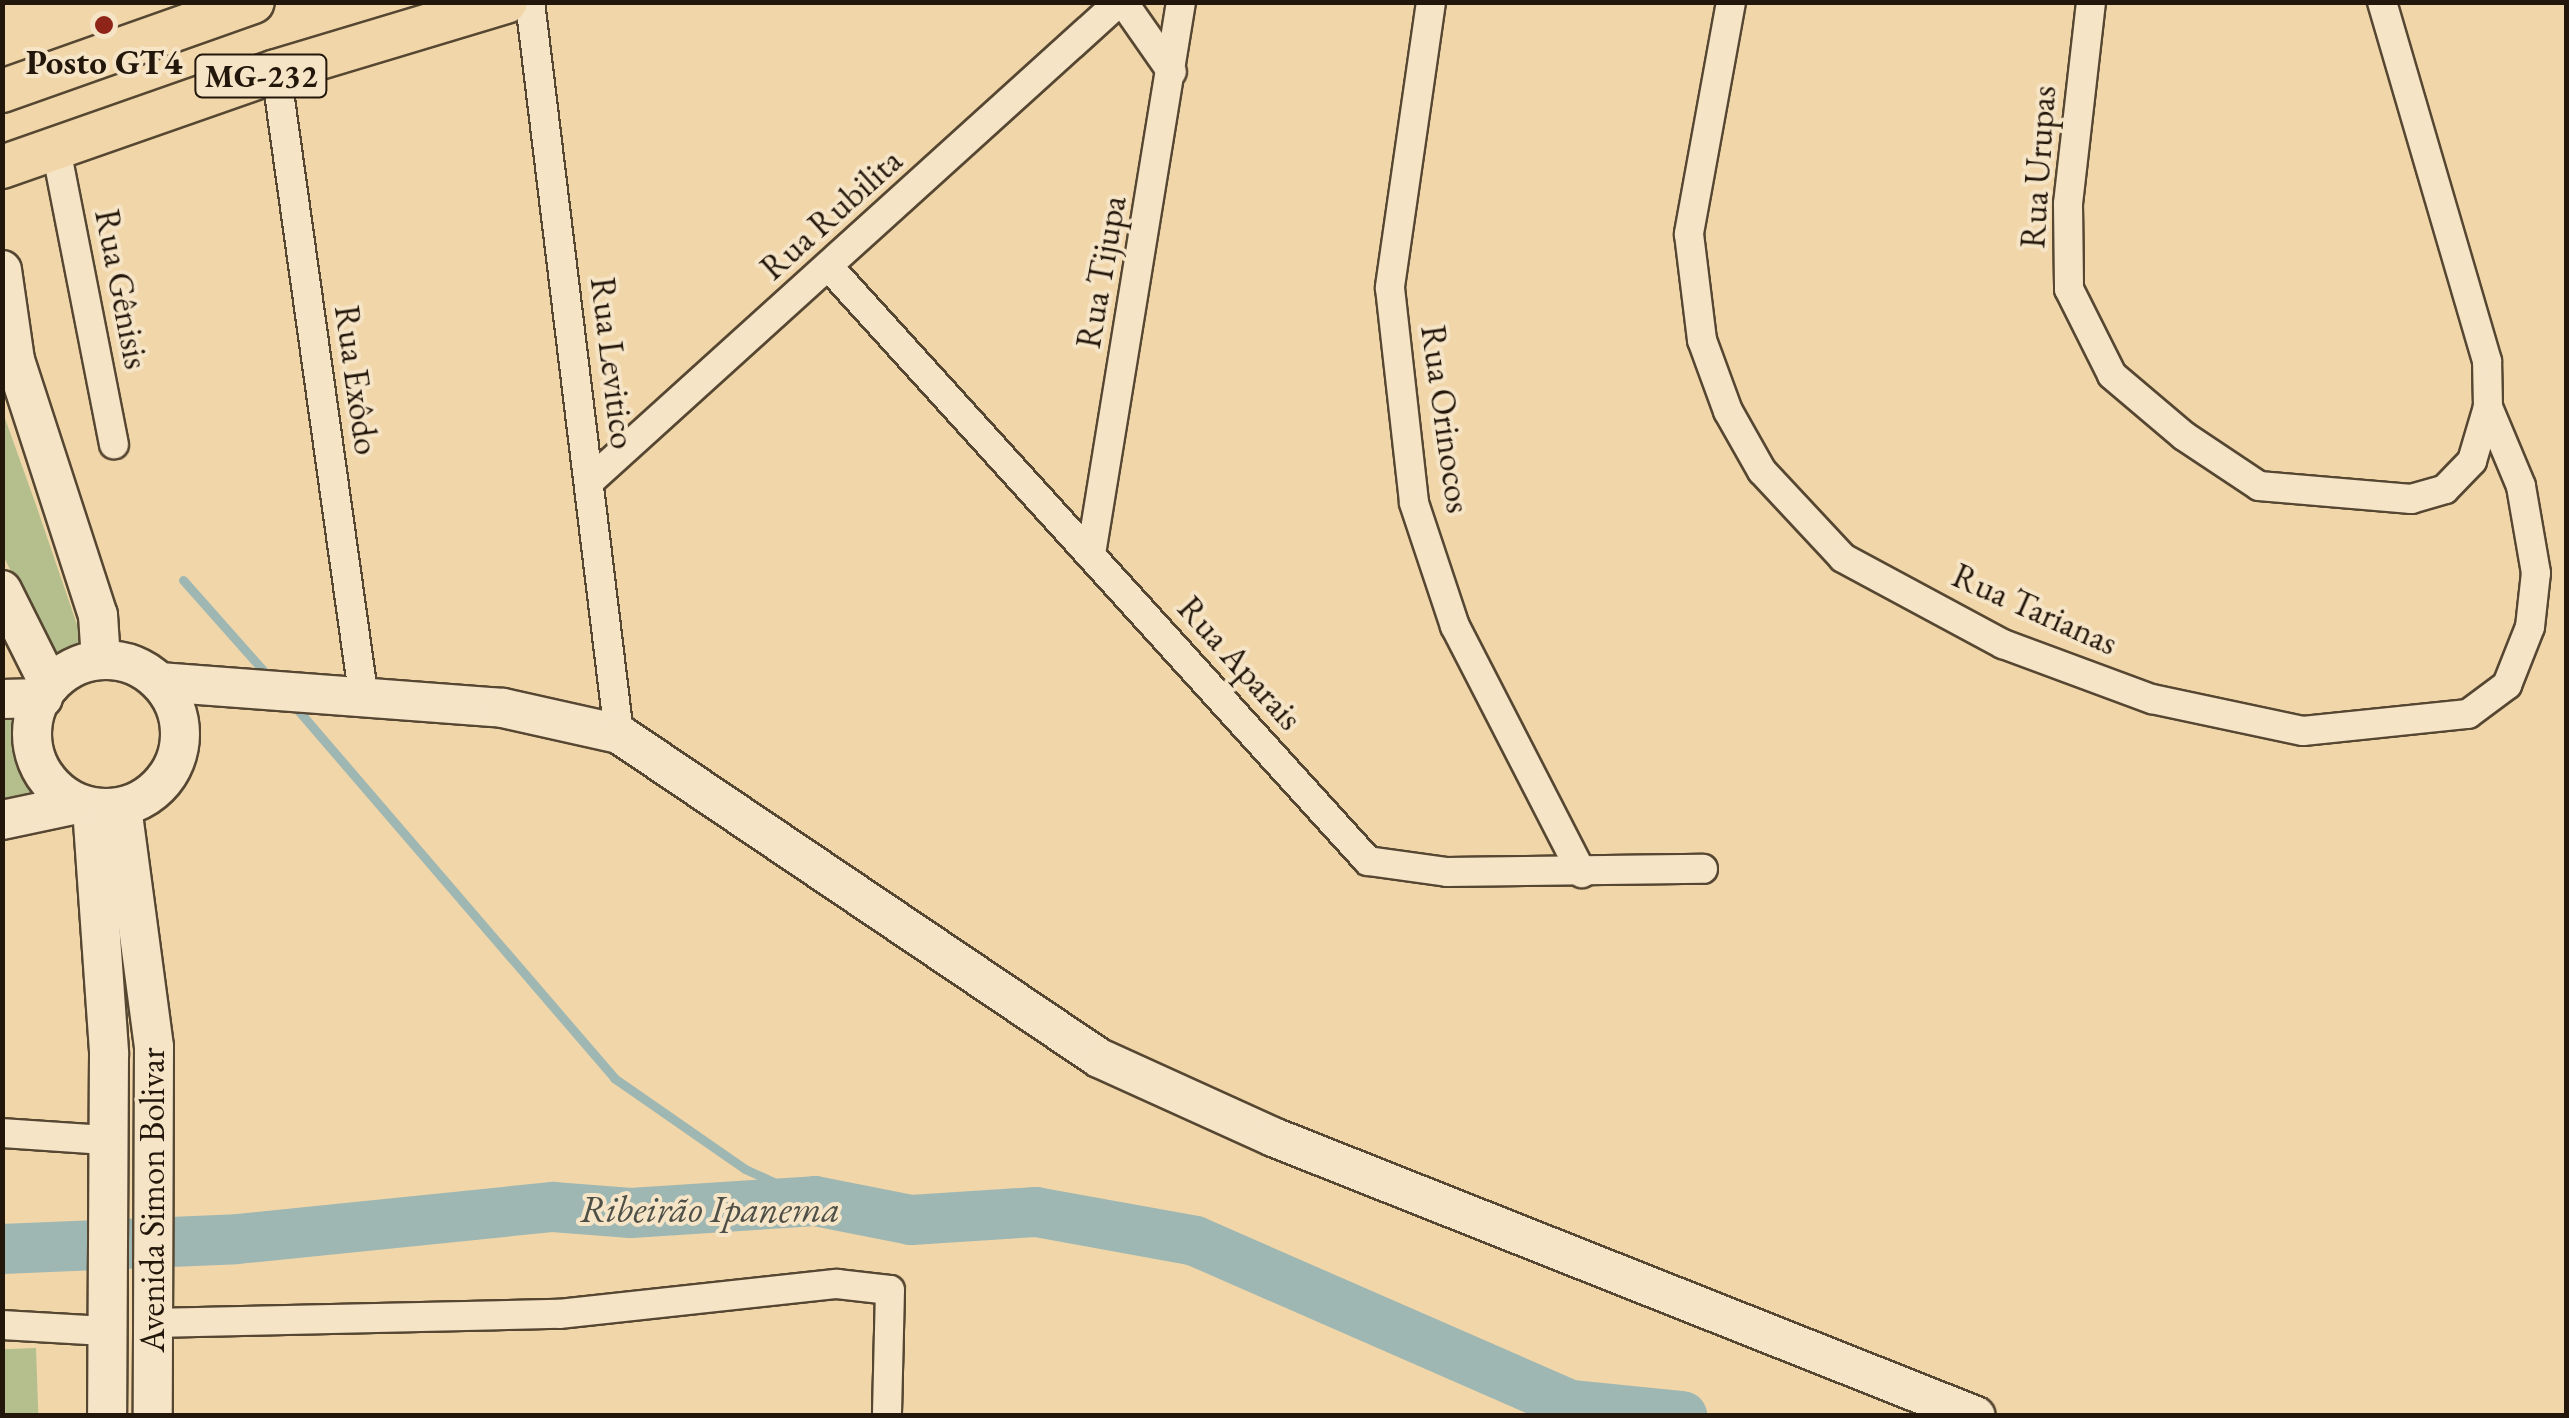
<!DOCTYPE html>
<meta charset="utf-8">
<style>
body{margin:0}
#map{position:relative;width:2569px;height:1418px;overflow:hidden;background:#f1d6a9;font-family:"EB Garamond",serif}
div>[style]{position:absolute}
.green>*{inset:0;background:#b4bf8d;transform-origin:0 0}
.stream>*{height:9px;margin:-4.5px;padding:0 4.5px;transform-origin:4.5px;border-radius:4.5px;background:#9eb7b3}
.river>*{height:50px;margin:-25px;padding:0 25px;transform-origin:25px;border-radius:25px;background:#9eb7b3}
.roads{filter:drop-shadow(2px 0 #564732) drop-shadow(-2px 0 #564732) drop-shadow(0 2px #564732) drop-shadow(0 -2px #564732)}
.minor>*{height:28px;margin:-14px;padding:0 14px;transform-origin:14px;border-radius:14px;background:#f6e4c7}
.secondary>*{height:38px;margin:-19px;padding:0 19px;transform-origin:19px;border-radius:19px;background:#f6e4c7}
.secondary>.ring{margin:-19px;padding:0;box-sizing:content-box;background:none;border:38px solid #f6e4c7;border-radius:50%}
.primary>*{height:42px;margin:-21px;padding:0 21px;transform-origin:21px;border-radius:21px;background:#f1d6a9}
.dots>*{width:28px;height:28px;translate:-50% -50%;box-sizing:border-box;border:5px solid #f6e4c7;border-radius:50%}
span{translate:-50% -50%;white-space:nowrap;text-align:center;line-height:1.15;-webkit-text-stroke:8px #f6e4c7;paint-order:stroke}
.shield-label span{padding:2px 8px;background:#f6e4c7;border:2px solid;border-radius:8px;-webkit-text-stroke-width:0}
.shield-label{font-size:32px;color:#23170b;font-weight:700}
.poi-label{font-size:35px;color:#23170b;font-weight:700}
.street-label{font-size:35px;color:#23170b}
.water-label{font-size:38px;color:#4e4f46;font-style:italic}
.frame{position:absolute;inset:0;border:5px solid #23170b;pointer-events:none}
</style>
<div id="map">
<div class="green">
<i style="clip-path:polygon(2px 410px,36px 505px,94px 674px,62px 676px,3px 555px)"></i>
<i style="clip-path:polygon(2px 711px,20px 711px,32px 804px,3px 804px)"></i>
<i style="left:36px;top:1348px;width:67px;height:33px;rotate:88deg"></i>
</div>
<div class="stream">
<i style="left:183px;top:580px;width:132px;rotate:48.4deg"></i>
<i style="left:291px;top:702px;width:496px;rotate:49.3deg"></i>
<i style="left:614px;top:1078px;width:160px;rotate:34.8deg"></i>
<i style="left:745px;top:1169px;width:77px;rotate:24.6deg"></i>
</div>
<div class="river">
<i style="left:2px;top:1249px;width:235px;rotate:-2.4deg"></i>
<i style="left:237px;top:1239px;width:318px;rotate:-5.8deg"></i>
<i style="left:553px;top:1207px;width:78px;rotate:4.4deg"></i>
<i style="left:631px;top:1213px;width:184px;rotate:-3.7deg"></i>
<i style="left:815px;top:1201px;width:98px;rotate:11.2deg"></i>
<i style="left:911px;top:1220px;width:125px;rotate:-3.7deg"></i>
<i style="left:1036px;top:1212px;width:162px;rotate:10.3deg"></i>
<i style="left:1195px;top:1241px;width:410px;rotate:23.6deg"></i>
<i style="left:1571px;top:1405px;width:112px;rotate:5.7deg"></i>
</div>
<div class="roads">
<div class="minor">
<i style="left:530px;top:2px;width:737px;rotate:83.07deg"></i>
<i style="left:1123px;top:2px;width:85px;rotate:55deg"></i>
<i style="left:1431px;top:2px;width:289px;rotate:98.2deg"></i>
<i style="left:1390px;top:288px;width:216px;rotate:83.6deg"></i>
<i style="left:1414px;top:503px;width:130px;rotate:71.6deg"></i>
<i style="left:1455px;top:626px;width:278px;rotate:62.8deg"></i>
<i style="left:1731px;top:2px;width:236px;rotate:100.3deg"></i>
<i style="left:1689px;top:234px;width:107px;rotate:83deg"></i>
<i style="left:1702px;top:340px;width:76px;rotate:69.9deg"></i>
<i style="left:1728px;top:411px;width:69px;rotate:60.5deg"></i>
<i style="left:1762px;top:471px;width:119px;rotate:47deg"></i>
<i style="left:1843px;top:558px;width:182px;rotate:28.3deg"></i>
<i style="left:2003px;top:644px;width:159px;rotate:20.3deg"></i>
<i style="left:2152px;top:699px;width:154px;rotate:12deg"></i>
<i style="left:2303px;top:731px;width:166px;rotate:-5.9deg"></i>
<i style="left:2468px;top:714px;width:49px;rotate:-36.6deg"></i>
<i style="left:2507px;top:685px;width:62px;rotate:-68.4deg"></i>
<i style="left:2530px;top:627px;width:54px;rotate:-83.7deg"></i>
<i style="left:2536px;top:573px;width:88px;rotate:-99.8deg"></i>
<i style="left:2521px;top:486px;width:86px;rotate:-112.7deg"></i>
<i style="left:2091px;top:2px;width:203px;rotate:96.5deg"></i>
<i style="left:2068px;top:204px;width:85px;rotate:89.3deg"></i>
<i style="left:2069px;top:289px;width:96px;rotate:63.4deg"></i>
<i style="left:2112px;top:375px;width:94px;rotate:40.3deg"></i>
<i style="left:2184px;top:436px;width:90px;rotate:33.7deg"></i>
<i style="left:2259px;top:486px;width:153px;rotate:4.9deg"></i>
<i style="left:2411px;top:499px;width:35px;rotate:-16deg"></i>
<i style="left:2445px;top:489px;width:39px;rotate:-46deg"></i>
<i style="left:2472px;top:461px;width:56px;rotate:-73.5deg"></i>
<i style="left:2488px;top:407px;width:46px;rotate:-91.2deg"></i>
<i style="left:2487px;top:361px;width:374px;rotate:-106.3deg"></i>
<i style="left:276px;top:71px;width:635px;rotate:82.04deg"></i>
<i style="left:56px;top:149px;width:301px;rotate:78.9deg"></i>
<i style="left:829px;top:267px;width:802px;rotate:47.78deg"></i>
<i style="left:1368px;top:861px;width:80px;rotate:7.9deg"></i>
<i style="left:1447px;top:872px;width:256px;rotate:-0.7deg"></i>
<i style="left:591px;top:480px;width:712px;rotate:-42.15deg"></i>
<i style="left:1091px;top:554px;width:559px;rotate:-80.74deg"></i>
<i style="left:2px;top:1133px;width:104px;rotate:3.9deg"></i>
<i style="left:153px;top:1323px;width:406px;rotate:-1.3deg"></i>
<i style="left:559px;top:1314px;width:280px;rotate:-6.2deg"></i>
<i style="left:837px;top:1284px;width:53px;rotate:6.5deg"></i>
<i style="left:890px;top:1290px;width:126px;rotate:91.4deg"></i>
<i style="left:2px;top:1325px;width:103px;rotate:3.3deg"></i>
</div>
<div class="secondary">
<i style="left:2px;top:270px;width:91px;rotate:81.8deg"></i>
<i style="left:15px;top:360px;width:268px;rotate:72deg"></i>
<i style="left:98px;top:615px;width:45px;rotate:86.2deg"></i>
<i style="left:2px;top:590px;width:107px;rotate:63.4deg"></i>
<i class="ring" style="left:32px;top:660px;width:110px;height:110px"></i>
<i style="left:159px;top:682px;width:345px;rotate:4.3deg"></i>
<i style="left:503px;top:708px;width:119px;rotate:12.6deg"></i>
<i style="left:619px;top:734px;width:579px;rotate:34.02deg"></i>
<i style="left:1099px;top:1058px;width:191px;rotate:24.4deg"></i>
<i style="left:1273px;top:1137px;width:756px;rotate:21.65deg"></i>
<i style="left:2px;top:699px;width:41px;rotate:-1.4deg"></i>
<i style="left:122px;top:807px;width:242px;rotate:82.4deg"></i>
<i style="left:154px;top:1047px;width:369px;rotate:90.2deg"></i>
<i style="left:92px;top:808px;width:247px;rotate:86deg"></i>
<i style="left:109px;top:1054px;width:362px;rotate:90.3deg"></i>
<i style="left:2px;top:820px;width:78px;rotate:-11.9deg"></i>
</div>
<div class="primary">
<i style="left:2px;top:91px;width:266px;rotate:-19.5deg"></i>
<i style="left:2px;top:167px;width:290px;rotate:-19.3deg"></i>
<i style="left:276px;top:71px;width:240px;rotate:-16.7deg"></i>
</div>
</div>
<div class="dots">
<i style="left:104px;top:25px;background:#8f2418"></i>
</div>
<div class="shield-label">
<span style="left:261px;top:76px">MG-232</span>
</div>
<div class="poi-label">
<span style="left:104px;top:62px">Posto GT4</span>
</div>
<div class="street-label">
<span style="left:2038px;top:167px;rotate:-86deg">Rua Urupas</span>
<span style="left:831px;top:214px;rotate:-42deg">Rua Rubilita</span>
<span style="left:1101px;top:272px;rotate:-80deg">Rua Tijupa</span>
<span style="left:122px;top:289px;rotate:79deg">Rua Gênisis</span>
<span style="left:613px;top:363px;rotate:83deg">Rua Levitico</span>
<span style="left:357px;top:380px;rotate:82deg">Rua Exôdo</span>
<span style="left:1446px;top:419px;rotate:82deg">Rua Orinocos</span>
<span style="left:2035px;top:609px;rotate:24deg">Rua Tarianas</span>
<span style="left:1240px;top:663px;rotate:48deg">Rua Aparais</span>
<span style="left:152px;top:1200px;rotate:-90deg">Avenida Simon Bolivar</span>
</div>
<div class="water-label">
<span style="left:710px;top:1209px">Ribeirão Ipanema</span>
</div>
<div class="frame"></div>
</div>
